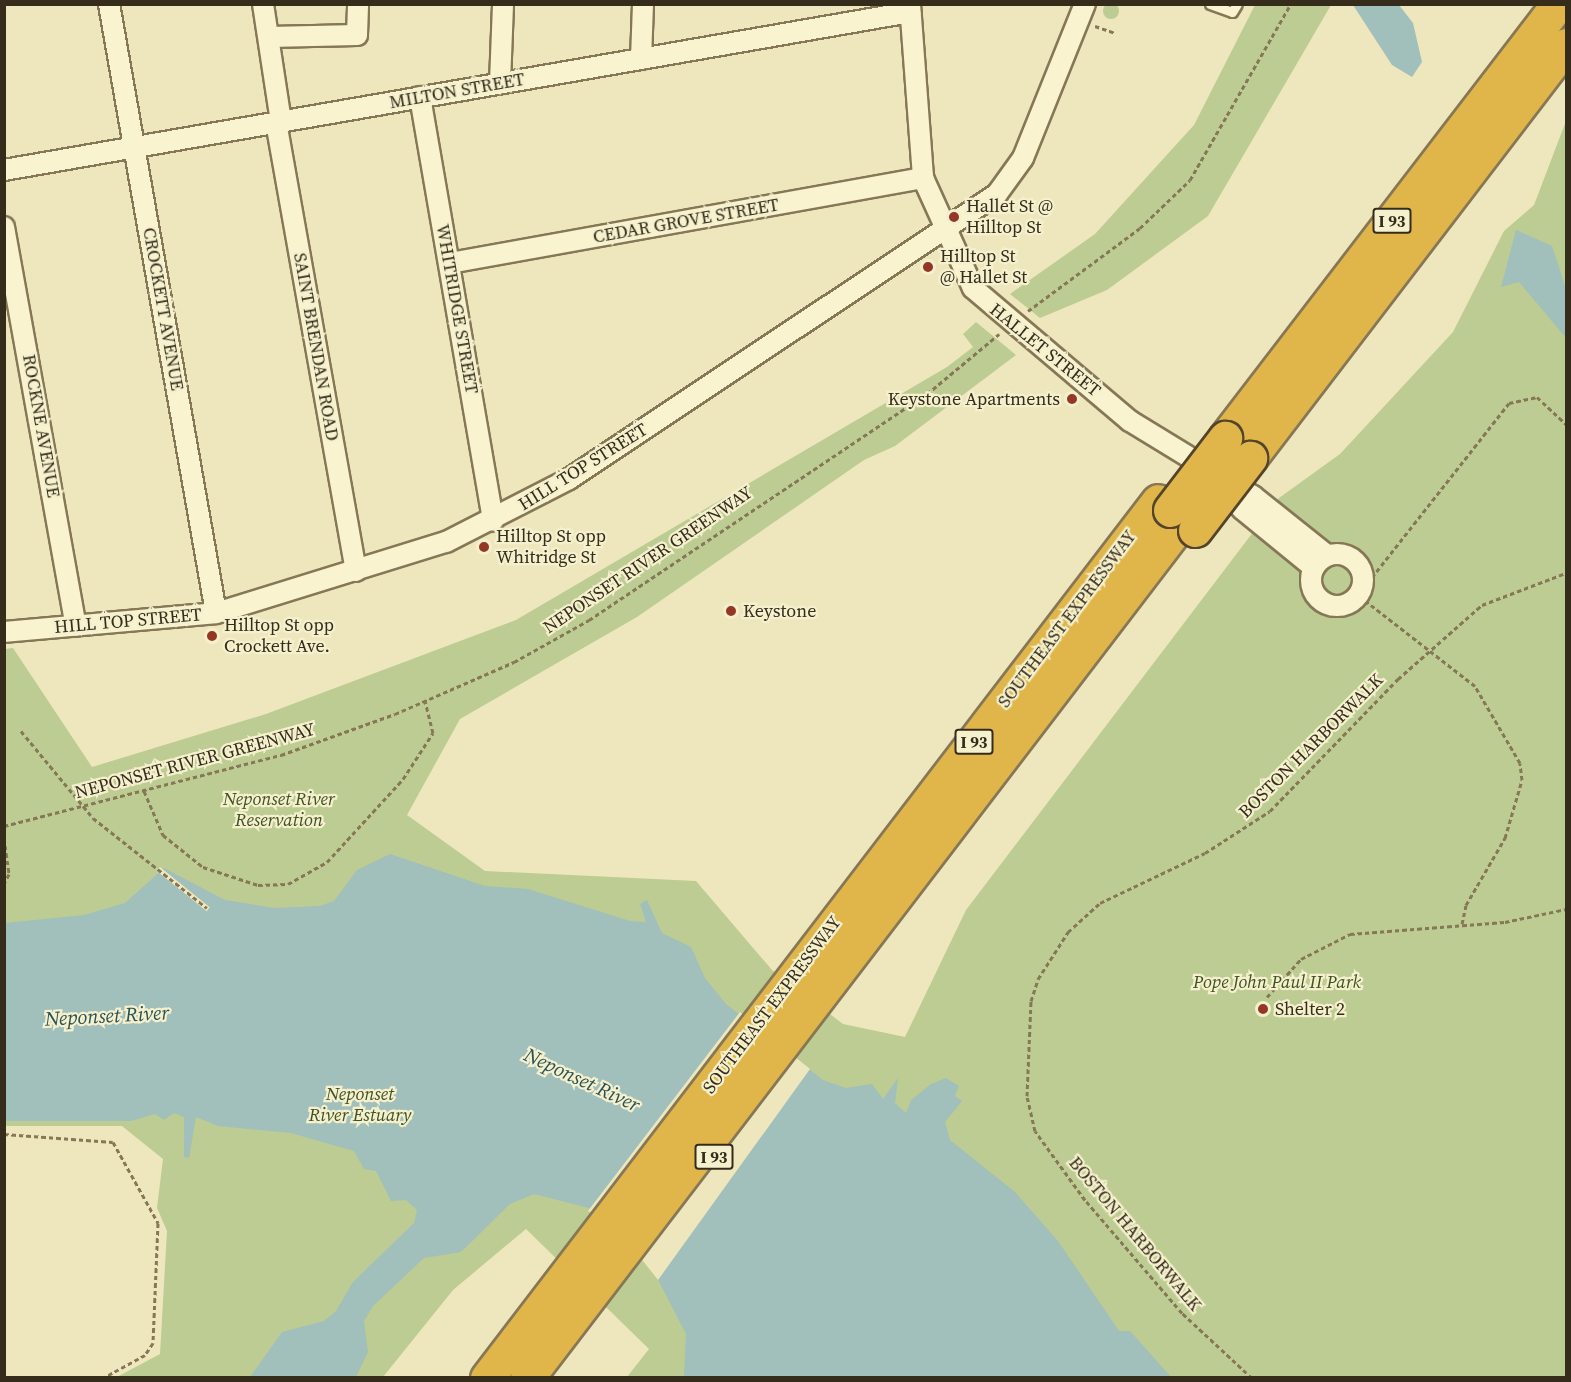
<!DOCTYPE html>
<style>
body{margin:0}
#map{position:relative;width:1571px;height:1382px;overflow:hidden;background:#eee7bd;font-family:"Source Serif 4",serif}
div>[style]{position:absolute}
.green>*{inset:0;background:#bccc92}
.round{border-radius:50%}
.water>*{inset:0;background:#a1bfbb}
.pier>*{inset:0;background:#eee7bd;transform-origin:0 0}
.path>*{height:3px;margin-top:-1.5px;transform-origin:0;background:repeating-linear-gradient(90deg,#867756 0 4.5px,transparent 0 7.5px)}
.roads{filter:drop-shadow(2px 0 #867756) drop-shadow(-2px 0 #867756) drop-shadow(0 2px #867756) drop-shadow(0 -2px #867756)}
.lane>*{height:9px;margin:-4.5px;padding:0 4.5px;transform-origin:4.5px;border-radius:4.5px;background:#f9f3d0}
.street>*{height:20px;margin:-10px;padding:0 10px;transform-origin:10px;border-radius:10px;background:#f9f3d0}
.street>.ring{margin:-10px;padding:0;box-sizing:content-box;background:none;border:20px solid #f9f3d0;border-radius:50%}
.highway>*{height:33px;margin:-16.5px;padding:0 16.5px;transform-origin:16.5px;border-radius:16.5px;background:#e0b64b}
.bridges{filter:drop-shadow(2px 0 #53442b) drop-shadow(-2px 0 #53442b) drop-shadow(0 2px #53442b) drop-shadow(0 -2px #53442b)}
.highway-bridge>*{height:33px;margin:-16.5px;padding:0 16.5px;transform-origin:16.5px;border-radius:16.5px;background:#e0b64b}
.dots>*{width:16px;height:16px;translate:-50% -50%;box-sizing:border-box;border:3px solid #f5f0cd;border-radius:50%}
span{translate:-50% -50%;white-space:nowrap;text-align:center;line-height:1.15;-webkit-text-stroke:4.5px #f5f0cd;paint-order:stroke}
.shield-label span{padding:2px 4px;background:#f5f0cd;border:2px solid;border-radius:4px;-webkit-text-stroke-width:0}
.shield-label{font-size:16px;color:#352c1b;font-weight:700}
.street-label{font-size:18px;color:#352c1b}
.poi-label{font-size:18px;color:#352c1b}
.left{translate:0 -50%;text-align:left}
.right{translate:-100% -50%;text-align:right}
.park-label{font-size:18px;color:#3e5122;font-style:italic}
.water-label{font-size:20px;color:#2a5155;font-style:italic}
.frame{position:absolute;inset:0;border:6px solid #352c1b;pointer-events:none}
</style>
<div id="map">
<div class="green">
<i class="round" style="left:1103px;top:3px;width:16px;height:16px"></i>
<i style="clip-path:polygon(1255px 5px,1331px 5px,1208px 216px,1107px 290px,1040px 318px,1010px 294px,1095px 234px,1194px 125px)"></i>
<i style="clip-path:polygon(1566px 121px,1566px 1377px,627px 1377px,649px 1349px,526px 1229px,453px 1290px,383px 1377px,117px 1377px,160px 1354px,167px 1231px,157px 1208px,163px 1159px,122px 1126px,5px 1126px,5px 649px,13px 648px,92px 767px,266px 714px,516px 620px,947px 367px,973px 347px,963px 334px,976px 322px,1016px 355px,895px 446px,864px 460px,637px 617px,460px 719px,407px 815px,485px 871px,696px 881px,772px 970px,843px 1024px,905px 1037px,966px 910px,1279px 498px,1340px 454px,1453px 332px,1504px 231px,1534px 205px)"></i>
</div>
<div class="water">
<i style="clip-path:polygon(1353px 5px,1399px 5px,1413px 23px,1422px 62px,1412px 77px,1392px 65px)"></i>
<i style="clip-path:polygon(1516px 230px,1552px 246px,1566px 289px,1566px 338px,1519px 282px,1501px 287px)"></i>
<i style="clip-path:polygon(390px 854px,485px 886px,528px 889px,630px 921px,646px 922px,640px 904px,647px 900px,662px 933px,691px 947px,705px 978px,726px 1004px,823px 1080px,846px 1088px,872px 1084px,883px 1099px,898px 1078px,895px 1103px,906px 1113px,911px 1100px,931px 1084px,946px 1078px,959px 1086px,955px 1096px,962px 1101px,945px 1122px,950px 1140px,1015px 1192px,1058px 1241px,1119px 1331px,1130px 1331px,1171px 1377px,684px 1377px,686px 1334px,652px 1268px,597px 1210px,534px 1194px,510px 1204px,461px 1252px,424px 1258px,373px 1306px,364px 1321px,368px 1352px,356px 1377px,250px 1377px,282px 1332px,324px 1321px,336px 1311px,353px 1282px,414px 1223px,417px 1210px,406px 1200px,391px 1201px,376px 1171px,364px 1169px,354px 1151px,291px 1133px,218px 1126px,196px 1117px,189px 1158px,184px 1157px,184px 1117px,174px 1113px,164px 1120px,155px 1114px,131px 1121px,5px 1121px,5px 923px,84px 915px,125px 903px,164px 868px,225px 900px,275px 908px,320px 906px,334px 901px,357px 870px)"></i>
</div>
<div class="pier">
<i style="left:160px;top:867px;width:64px;height:5px;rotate:39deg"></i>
<i style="clip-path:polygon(740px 1012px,810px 1069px,658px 1280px,620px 1232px,588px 1211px)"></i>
</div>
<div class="path">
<i style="left:1095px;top:26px;width:21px;rotate:19deg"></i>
<i style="left:1028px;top:311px;width:139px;rotate:-36.5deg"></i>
<i style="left:1140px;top:228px;width:69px;rotate:-43.8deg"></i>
<i style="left:1190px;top:180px;width:203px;rotate:-60.2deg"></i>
<i style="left:21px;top:731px;width:113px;rotate:50.4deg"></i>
<i style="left:93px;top:818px;width:145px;rotate:38.3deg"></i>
<i style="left:144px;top:791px;width:48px;rotate:66.6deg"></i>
<i style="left:163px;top:835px;width:51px;rotate:38.7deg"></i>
<i style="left:203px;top:867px;width:58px;rotate:18.1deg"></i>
<i style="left:258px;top:885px;width:30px;rotate:-2deg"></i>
<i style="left:288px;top:884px;width:45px;rotate:-29.4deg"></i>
<i style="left:327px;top:862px;width:113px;rotate:-47.5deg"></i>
<i style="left:403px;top:779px;width:55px;rotate:-56.9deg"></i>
<i style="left:433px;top:733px;width:32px;rotate:-104deg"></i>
<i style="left:4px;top:826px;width:286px;rotate:-14.4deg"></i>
<i style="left:281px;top:755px;width:121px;rotate:-19.8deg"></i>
<i style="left:395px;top:714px;width:130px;rotate:-23.6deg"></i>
<i style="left:514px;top:662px;width:86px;rotate:-29.2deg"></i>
<i style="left:589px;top:620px;width:407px;rotate:-33.8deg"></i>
<i style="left:927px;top:394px;width:94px;rotate:-39.8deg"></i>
<i style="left:4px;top:838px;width:36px;rotate:82deg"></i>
<i style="left:9px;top:874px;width:11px;rotate:117deg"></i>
<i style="left:1462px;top:924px;width:19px;rotate:-78deg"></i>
<i style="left:1466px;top:905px;width:78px;rotate:-59.8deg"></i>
<i style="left:1505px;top:838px;width:60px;rotate:-73.7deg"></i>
<i style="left:1522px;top:780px;width:17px;rotate:-97deg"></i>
<i style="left:1520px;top:763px;width:89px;rotate:-120.3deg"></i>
<i style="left:1475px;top:686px;width:148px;rotate:-142.1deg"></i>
<i style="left:1358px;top:595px;width:244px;rotate:-51.8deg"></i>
<i style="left:1509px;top:403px;width:29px;rotate:-12deg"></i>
<i style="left:1537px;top:397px;width:40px;rotate:43deg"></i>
<i style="left:1267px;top:997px;width:51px;rotate:-48.2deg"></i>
<i style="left:1301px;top:959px;width:55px;rotate:-27deg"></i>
<i style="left:1350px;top:934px;width:155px;rotate:-4.4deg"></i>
<i style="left:1505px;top:922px;width:62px;rotate:-12deg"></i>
<i style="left:4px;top:1134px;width:109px;rotate:4.2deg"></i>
<i style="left:113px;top:1142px;width:93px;rotate:60.9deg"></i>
<i style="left:158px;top:1223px;width:120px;rotate:92.4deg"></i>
<i style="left:153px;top:1343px;width:14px;rotate:124deg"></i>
<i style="left:145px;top:1355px;width:48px;rotate:151.3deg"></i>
<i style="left:1252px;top:1378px;width:96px;rotate:-137.1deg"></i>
<i style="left:1182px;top:1313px;width:149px;rotate:-130.6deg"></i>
<i style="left:1085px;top:1200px;width:85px;rotate:-125.9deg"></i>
<i style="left:1035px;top:1131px;width:36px;rotate:-103deg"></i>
<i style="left:1027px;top:1096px;width:95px;rotate:-87.6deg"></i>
<i style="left:1031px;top:1001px;width:23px;rotate:-72deg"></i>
<i style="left:1038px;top:979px;width:56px;rotate:-57.4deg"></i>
<i style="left:1068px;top:932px;width:43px;rotate:-42.2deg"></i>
<i style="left:1100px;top:903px;width:116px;rotate:-25.5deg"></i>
<i style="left:1205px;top:853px;width:77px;rotate:-32.9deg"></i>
<i style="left:1270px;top:811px;width:184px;rotate:-45.9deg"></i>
<i style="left:1398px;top:679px;width:112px;rotate:-41.4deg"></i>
<i style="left:1482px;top:605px;width:90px;rotate:-20.9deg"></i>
</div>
<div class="roads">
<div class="lane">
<i style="left:1210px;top:4px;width:23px;rotate:20deg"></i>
<i style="left:1232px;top:12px;width:9px;rotate:-58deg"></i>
</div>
<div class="street">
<i style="left:109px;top:4px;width:618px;rotate:80.03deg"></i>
<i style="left:263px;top:4px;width:118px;rotate:81.3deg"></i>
<i style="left:910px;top:4px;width:174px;rotate:85.7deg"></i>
<i style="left:923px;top:178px;width:121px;rotate:65.6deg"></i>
<i style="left:973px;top:288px;width:206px;rotate:40.3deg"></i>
<i style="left:1130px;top:421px;width:144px;rotate:31.4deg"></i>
<i style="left:1253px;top:496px;width:95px;rotate:38.6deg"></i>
<i style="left:269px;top:37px;width:88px;rotate:-1.3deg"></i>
<i style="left:357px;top:35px;width:31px;rotate:-88deg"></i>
<i style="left:641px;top:59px;width:55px;rotate:-87.9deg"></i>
<i style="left:500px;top:83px;width:79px;rotate:-87.8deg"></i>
<i style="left:420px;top:97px;width:430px;rotate:80.2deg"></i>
<i style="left:276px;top:122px;width:456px;rotate:79.9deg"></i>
<i style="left:4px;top:170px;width:920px;rotate:-9.89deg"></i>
<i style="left:4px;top:227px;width:405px;rotate:79.8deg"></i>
<i style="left:450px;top:263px;width:481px;rotate:-10.2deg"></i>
<i style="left:1222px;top:483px;width:33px;rotate:52deg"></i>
<i style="left:1242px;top:509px;width:92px;rotate:39.2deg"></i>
<i class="ring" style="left:1311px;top:554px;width:32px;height:32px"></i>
<i style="left:4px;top:632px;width:213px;rotate:-5.1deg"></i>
<i style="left:216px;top:613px;width:241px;rotate:-17.2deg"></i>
<i style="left:446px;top:542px;width:138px;rotate:-27.1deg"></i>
<i style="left:569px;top:479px;width:514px;rotate:-33.66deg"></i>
<i style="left:997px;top:194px;width:44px;rotate:-54.2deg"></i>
<i style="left:1023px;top:158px;width:166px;rotate:-68.1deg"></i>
</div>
<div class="highway">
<i style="left:1225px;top:438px;width:547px;rotate:-52.5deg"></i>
<i style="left:1250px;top:458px;width:520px;rotate:-52.58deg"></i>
<i style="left:487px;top:1378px;width:1104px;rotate:-52.58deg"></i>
<i style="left:527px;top:1378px;width:1080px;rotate:-52.6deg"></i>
</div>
</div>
<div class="bridges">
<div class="highway-bridge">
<i style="left:1170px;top:510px;width:91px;rotate:-52.6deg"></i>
<i style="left:1195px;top:530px;width:91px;rotate:-52.6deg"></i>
</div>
</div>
<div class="dots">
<i style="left:954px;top:217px;background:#953726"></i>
<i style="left:928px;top:267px;background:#953726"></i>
<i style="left:1072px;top:399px;background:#953726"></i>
<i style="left:484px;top:547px;background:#953726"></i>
<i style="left:731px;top:611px;background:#953726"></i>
<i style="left:212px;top:636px;background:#953726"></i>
<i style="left:1263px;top:1009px;background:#953726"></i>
</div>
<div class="shield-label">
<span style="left:1392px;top:221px">I 93</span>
<span style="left:974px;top:742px">I 93</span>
<span style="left:714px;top:1157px">I 93</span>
</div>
<div class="street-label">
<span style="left:457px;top:91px;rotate:-10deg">MILTON STREET</span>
<span style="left:686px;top:221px;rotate:-10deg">CEDAR GROVE STREET</span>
<span style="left:163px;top:309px;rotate:80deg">CROCKETT AVENUE</span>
<span style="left:457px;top:309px;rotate:80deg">WHITRIDGE STREET</span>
<span style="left:316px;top:347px;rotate:80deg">SAINT BRENDAN ROAD</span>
<span style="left:1045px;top:350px;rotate:39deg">HALLET STREET</span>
<span style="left:41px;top:426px;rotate:80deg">ROCKNE AVENUE</span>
<span style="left:583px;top:467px;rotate:-32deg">HILL TOP STREET</span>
<span style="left:648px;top:560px;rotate:-34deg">NEPONSET RIVER GREENWAY</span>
<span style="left:1067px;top:619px;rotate:-53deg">SOUTHEAST EXPRESSWAY</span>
<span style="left:128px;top:621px;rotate:-5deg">HILL TOP STREET</span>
<span style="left:1311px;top:746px;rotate:-45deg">BOSTON HARBORWALK</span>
<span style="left:195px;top:761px;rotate:-15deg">NEPONSET RIVER GREENWAY</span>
<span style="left:772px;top:1005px;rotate:-53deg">SOUTHEAST EXPRESSWAY</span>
<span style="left:1135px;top:1234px;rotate:50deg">BOSTON HARBORWALK</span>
</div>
<div class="poi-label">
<span class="left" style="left:966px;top:217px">Hallet St @<br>Hilltop St</span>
<span class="left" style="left:940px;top:267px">Hilltop St<br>@ Hallet St</span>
<span class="right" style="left:1060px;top:399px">Keystone Apartments</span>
<span class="left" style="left:496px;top:547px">Hilltop St opp<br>Whitridge St</span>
<span class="left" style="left:743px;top:611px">Keystone</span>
<span class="left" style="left:224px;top:636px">Hilltop St opp<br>Crockett Ave.</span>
<span class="left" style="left:1275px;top:1009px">Shelter 2</span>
</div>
<div class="park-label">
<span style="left:279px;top:810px">Neponset River<br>Reservation</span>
<span style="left:1277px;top:982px">Pope John Paul II Park</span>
<span style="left:360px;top:1105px">Neponset<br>River Estuary</span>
</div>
<div class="water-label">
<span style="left:107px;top:1016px;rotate:-3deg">Neponset River</span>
<span style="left:582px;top:1080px;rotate:25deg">Neponset River</span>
</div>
<div class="frame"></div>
</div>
